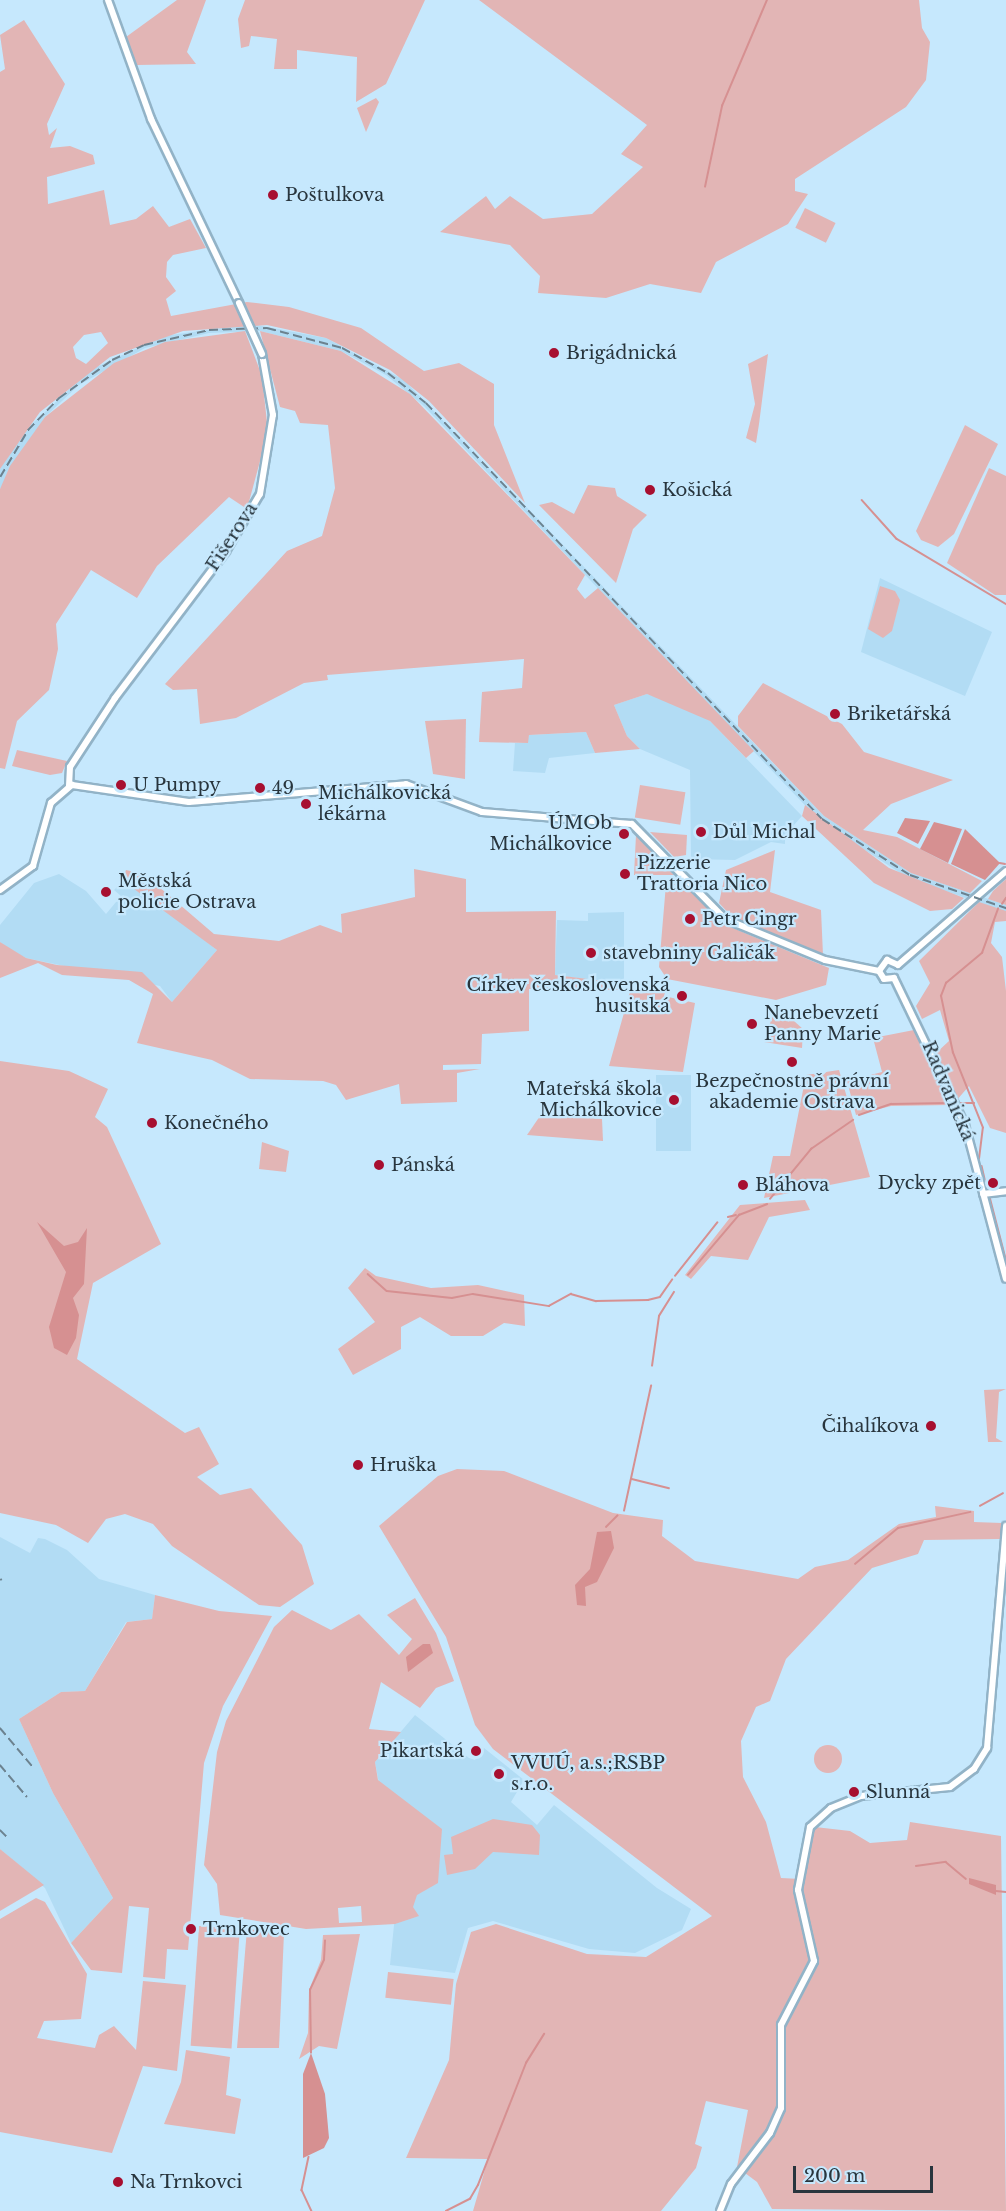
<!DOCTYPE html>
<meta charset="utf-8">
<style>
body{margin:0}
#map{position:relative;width:1006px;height:2211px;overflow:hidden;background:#c6e8fd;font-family:"Libre Baskerville",serif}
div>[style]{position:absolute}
.built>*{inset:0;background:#b2dcf4;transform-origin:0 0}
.green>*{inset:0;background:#e2b5b5;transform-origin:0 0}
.round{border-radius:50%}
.water>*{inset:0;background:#d69091}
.stream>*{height:1.5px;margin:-0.75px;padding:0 0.75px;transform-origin:0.75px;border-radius:0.75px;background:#d69091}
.roads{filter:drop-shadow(2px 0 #92b3c7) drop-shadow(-2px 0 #92b3c7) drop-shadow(0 2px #92b3c7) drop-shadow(0 -2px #92b3c7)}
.tertiary>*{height:6px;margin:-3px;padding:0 3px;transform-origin:3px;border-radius:3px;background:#fff}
.rail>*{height:1.5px;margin-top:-0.75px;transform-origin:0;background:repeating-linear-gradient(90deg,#6c828f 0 9px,transparent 0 13.5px)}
.bridges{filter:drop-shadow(2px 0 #92b3c7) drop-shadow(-2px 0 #92b3c7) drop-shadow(0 2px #92b3c7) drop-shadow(0 -2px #92b3c7)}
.tertiary-bridge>*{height:6px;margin:-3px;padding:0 3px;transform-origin:3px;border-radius:3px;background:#fff}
.dots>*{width:16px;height:16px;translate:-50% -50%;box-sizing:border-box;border:3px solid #c6e8fd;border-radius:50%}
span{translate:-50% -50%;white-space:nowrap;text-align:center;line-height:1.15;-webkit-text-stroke:4.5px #c6e8fd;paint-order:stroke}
.poi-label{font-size:18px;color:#28353d}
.left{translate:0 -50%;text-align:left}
.right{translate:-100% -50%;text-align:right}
.street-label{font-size:18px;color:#28353d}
.scale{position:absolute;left:793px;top:2166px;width:140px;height:27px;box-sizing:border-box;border:3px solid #28353d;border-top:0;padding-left:8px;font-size:18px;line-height:21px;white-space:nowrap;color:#28353d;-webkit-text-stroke:4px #c6e8fd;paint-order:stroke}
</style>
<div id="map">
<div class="built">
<i style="clip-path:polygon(252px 324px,326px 338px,404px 380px,824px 816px,911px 873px,1006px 905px,1006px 912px,908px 878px,820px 821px,424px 406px,386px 375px,341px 351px,260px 331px,209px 333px,145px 348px,79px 385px,45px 417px,0 489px,0 469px,19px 436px,90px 370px,163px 336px)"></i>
<i style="clip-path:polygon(880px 578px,992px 632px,965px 696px,861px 652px)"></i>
<i style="clip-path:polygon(647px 694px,685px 706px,710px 721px,802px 816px,785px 835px,785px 844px,771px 842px,735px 860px,691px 859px,690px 770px,640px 749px,627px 736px,614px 705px)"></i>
<i style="clip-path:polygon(586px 732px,595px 753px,549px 758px,545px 773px,513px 771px,515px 743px,527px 743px,529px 735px)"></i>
<i style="clip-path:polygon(59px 874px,86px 891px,106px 914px,121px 896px,114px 890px,121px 883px,138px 889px,217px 950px,172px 1002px,160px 986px,26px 958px,7px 948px,0 942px,0 925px,34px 883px)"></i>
<i style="clip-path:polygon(624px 912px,624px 984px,555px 975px,557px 920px,588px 921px,588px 913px)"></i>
<i style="left:691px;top:1075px;width:76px;height:35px;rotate:90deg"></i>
<i style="clip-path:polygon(0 1537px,30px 1553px,38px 1538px,45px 1539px,67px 1550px,99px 1579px,155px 1595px,152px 1619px,126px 1622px,85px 1691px,61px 1692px,19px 1719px,53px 1793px,113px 1898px,71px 1943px,45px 1888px,0 1849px)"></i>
<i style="clip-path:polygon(415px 1715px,469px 1758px,475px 1760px,484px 1748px,524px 1780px,511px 1802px,537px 1825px,554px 1805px,657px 1888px,691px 1909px,682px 1930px,635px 1953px,589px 1949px,493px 1921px,468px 1928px,455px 1973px,390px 1965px,398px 1885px,375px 1762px)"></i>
</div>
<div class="green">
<i style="clip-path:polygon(177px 0,206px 0,187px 52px,196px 64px,137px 65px,126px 37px)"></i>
<i style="clip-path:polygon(245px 0,425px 0,386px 84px,356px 102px,357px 57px,297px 50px,297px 69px,274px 69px,277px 39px,251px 36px,249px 46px,241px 48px,238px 19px)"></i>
<i style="clip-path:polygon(479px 0,919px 0,922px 28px,930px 42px,926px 80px,906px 107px,795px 179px,795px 191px,808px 194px,788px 224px,716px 262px,701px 293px,650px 284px,606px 298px,538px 293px,540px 276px,510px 245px,440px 232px,486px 196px,495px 209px,510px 196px,543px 219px,592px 214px,643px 167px,621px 154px,647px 125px)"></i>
<i style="clip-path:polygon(evenodd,24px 20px,65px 84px,47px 124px,49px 135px,57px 128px,50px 148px,70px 146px,93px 155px,95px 164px,47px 177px,48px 204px,104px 190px,110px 225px,136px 219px,153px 206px,169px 227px,190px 219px,206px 248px,173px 255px,167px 262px,166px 277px,176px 291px,166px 299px,171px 316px,247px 302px,289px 307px,361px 328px,424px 371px,459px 363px,494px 384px,494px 425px,525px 503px,429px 401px,390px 370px,326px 338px,267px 325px,183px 331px,110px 357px,40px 412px,0 469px,0 72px,5px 69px,0 35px,24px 20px,101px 332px,108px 343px,86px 364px,76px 358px,73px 347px,84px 335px,101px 332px)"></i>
<i style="clip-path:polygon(376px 98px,379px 102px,366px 132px,357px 108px)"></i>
<i style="left:805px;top:208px;width:34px;height:22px;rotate:26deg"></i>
<i style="clip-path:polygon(245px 331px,262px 376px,268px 432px,247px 509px,229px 497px,157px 566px,137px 598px,91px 570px,56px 624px,58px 649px,49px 690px,17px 721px,5px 769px,0 768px,0 489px,10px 466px,45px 417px,114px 363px,165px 342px)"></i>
<i style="clip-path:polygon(260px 331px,341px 351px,410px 394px,585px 575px,577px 589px,585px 599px,598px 588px,754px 751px,746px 758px,710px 721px,647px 694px,614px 705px,627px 736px,640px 749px,595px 753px,586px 732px,529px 735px,528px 743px,479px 742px,482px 692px,522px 688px,524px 659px,327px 675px,328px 680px,304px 683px,236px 718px,200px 724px,197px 689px,173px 690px,165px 684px,287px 551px,322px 536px,335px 488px,328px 425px,300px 423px,295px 411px,280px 407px)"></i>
<i style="clip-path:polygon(768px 354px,759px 424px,756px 443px,746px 438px,755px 404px,748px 364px)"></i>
<i style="clip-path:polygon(965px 425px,998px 444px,954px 534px,938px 547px,921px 540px,916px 531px)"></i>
<i style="clip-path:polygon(989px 468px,1006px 476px,1006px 595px,995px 595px,947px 563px)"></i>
<i style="clip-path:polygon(588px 485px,615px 488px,617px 496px,647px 515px,633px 529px,616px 583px,539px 505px,552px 502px,574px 514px)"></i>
<i style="clip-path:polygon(880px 586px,895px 591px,900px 600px,892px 631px,883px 638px,868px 629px)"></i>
<i style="clip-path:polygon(763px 683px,842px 724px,864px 752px,953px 780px,891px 804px,863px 830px,897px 837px,982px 881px,970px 893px,911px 873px,824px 816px,738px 726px,738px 716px)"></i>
<i style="clip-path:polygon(466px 719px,465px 779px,433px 774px,425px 721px)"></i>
<i style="clip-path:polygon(17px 750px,67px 761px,62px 773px,50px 775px,12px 766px)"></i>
<i style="left:640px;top:785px;width:46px;height:33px;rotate:9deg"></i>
<i style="clip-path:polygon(805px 805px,889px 868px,964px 898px,952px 909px,930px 911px,874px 883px,802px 816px)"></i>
<i style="clip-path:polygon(650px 832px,687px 835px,686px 855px,674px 857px)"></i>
<i style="clip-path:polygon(636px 835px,672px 873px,674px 875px,634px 875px)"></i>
<i style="clip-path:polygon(775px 850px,770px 892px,821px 910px,823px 955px,734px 919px,719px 903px,726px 870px)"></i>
<i style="clip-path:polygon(414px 869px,466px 879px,466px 912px,556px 911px,555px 975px,621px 983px,621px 990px,529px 989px,529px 1031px,482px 1034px,481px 1064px,443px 1065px,443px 1070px,480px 1069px,457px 1073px,457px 1102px,401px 1104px,399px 1084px,346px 1100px,336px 1085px,323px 1081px,250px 1079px,212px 1060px,137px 1043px,153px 994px,129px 980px,62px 975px,38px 963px,0 978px,0 942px,26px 958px,57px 965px,142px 972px,172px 1002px,217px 950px,130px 886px,123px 878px,126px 870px,144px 874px,214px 934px,279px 941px,320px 925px,342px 933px,341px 914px,415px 897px)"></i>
<i style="clip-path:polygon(1006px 879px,1006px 905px,988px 899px,993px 891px)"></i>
<i style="clip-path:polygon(666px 884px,682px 884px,728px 926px,829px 968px,826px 985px,776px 1000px,667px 979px,659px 967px)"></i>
<i style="clip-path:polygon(979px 902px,1006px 911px,1006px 921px,995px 922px,991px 943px,1002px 957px,1006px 991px,1006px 1133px,990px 1128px,969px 1086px,956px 1101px,935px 1054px,949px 1041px,940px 1010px,922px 1019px,916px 1006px,930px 983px,919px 961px)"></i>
<i style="clip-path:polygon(631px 988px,666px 988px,664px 996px,695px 1003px,683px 1072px,609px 1066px)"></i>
<i style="clip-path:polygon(776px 1005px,803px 1029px,802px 1048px,764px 1042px)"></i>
<i style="clip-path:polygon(914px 1030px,950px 1105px,891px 1106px,856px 1115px,847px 1081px,882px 1072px,873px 1038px)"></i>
<i style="clip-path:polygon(0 1061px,69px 1071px,108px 1089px,95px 1117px,107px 1127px,161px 1244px,93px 1283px,77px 1359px,185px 1433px,199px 1427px,219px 1464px,197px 1477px,220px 1495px,251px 1488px,302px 1545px,314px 1584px,280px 1607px,259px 1605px,172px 1546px,153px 1524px,125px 1514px,106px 1519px,88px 1543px,56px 1525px,0 1513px)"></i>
<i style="clip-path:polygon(839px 1070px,870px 1177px,764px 1198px,773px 1156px,790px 1156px,806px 1075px)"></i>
<i style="clip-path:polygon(540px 1116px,602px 1119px,603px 1141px,527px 1135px)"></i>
<i style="clip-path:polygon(262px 1142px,289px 1151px,286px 1172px,259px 1169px)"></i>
<i style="clip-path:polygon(805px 1200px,810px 1210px,769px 1217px,748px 1260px,711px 1256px,691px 1279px,685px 1275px,740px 1205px)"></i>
<i style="clip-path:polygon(365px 1268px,376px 1276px,431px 1288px,478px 1285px,524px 1295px,525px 1326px,504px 1323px,483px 1336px,451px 1336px,420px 1317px,401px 1327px,401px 1349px,353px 1375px,338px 1349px,375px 1322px,348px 1288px)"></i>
<i style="clip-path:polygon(1006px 1389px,999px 1392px,996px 1438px,1003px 1442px,988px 1442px,984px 1390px)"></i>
<i style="clip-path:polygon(457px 1469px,504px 1471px,613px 1513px,663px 1520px,662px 1536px,695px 1561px,798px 1579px,815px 1567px,848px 1560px,899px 1524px,936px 1517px,935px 1506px,974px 1511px,974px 1522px,1002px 1523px,1001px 1539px,924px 1540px,918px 1554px,872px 1568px,786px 1659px,770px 1701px,756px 1707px,741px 1741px,743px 1777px,766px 1822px,781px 1878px,801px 1879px,815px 1827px,850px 1831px,870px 1843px,907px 1840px,910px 1822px,1001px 1836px,1006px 2211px,772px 2209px,757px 2182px,737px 2167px,748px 2110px,706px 2101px,695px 2144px,702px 2147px,696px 2168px,661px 2211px,473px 2211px,488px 2159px,406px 2158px,449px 2060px,456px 1984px,471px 1932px,496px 1924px,587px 1954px,646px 1957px,712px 1916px,493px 1749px,475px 1725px,446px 1637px,379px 1526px,438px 1476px)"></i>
<i style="clip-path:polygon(155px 1595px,219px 1611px,272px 1616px,223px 1706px,204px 1763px,188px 1950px,167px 1949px,165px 1979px,143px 1977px,149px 1908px,129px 1906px,122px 1973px,91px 1970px,71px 1943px,113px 1898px,53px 1793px,19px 1719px,61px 1692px,85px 1691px,127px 1622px,152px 1619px)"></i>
<i style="clip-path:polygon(evenodd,415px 1598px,436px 1633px,454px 1681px,436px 1688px,420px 1708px,381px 1682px,369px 1729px,401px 1732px,375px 1762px,378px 1780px,442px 1829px,438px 1883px,417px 1895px,413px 1907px,419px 1916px,395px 1924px,306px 1929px,220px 1915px,217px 1884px,204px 1865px,217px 1752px,226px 1721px,274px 1627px,292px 1610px,331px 1630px,359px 1614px,399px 1655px,412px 1639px,387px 1615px,415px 1598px,361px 1906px,362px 1922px,339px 1923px,338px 1908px,361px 1906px)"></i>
<i class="round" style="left:814px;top:1745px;width:28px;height:28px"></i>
<i style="clip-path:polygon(493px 1819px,532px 1825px,540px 1835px,539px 1855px,493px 1852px,475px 1869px,447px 1875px,444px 1855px,453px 1854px,451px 1837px)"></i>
<i style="clip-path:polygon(0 1849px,44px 1885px,0 1911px)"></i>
<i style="clip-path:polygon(36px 1898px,45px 1902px,87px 1974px,81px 2019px,44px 2021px,37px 2038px,95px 2048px,99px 2035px,114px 2026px,136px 2050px,143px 1981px,186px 1985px,177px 2071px,143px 2066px,112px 2153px,0 2132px,0 1919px)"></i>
<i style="left:199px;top:1926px;width:41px;height:120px;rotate:4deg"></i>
<i style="clip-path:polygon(247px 1929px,284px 1933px,279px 2048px,237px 2048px)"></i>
<i style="clip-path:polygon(360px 1934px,337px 2049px,319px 2046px,299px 2059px,308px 2033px,309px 1990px,321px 1960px,323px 1935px)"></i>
<i style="left:388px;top:1972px;width:66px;height:26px;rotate:6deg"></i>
<i style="clip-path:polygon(186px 2050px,230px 2057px,226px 2095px,241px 2099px,235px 2134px,164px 2124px,181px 2082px)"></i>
</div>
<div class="water">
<i style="clip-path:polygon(905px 818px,930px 821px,918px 844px,897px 833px)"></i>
<i style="clip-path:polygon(934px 822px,962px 829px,948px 863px,920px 849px)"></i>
<i style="clip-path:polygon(965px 829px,1000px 863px,985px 880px,951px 864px)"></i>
<i style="clip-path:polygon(37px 1222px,64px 1246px,78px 1242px,87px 1228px,84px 1284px,73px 1298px,79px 1315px,76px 1338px,67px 1355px,54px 1348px,49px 1327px,66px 1272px)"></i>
<i style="clip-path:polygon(611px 1531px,614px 1548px,597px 1582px,585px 1587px,586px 1606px,577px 1605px,575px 1585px,590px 1569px,597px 1532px)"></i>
<i style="clip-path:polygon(423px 1644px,430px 1644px,433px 1653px,408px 1672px,406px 1657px)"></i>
<i style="clip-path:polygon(969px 1878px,996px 1885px,996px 1895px,969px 1884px)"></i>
<i style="clip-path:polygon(311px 2053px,325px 2094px,329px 2138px,324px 2148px,303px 2158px,303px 2074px)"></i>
</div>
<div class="stream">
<i style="left:705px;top:187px;width:83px;rotate:-78.1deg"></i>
<i style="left:722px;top:106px;width:115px;rotate:-67deg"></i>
<i style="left:862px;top:500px;width:52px;rotate:48.1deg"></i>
<i style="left:897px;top:539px;width:127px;rotate:30.8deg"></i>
<i style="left:1000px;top:863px;width:5px;rotate:11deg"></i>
<i style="left:1002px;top:904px;width:7px;rotate:-56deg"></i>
<i style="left:959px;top:1103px;width:15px"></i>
<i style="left:859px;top:1115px;width:34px;rotate:-19deg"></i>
<i style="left:891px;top:1104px;width:57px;rotate:-1deg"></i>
<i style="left:979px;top:1159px;width:31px;rotate:-83deg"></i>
<i style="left:983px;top:1128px;width:81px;rotate:-111.8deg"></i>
<i style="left:953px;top:1053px;width:58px;rotate:-101.9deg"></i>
<i style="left:941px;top:996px;width:14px;rotate:-69deg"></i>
<i style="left:946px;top:983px;width:47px;rotate:-39.8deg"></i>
<i style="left:982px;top:953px;width:47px;rotate:-70deg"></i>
<i style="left:982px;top:1166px;width:17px;rotate:77deg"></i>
<i style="left:990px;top:1197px;width:64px;rotate:75.5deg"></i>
<i style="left:770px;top:1199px;width:65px;rotate:-50.6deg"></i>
<i style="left:811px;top:1149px;width:51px;rotate:-34.6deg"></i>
<i style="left:728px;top:1217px;width:8px;rotate:-14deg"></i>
<i style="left:368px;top:1274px;width:25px;rotate:42deg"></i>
<i style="left:387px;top:1291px;width:65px;rotate:6.1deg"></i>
<i style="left:452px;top:1298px;width:21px;rotate:-11deg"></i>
<i style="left:473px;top:1294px;width:77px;rotate:9deg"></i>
<i style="left:549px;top:1306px;width:25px;rotate:-29deg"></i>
<i style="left:571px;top:1294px;width:26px;rotate:16deg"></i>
<i style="left:596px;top:1301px;width:52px;rotate:-1.1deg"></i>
<i style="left:648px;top:1300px;width:12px;rotate:-14deg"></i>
<i style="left:660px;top:1297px;width:21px;rotate:-55deg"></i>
<i style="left:688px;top:1275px;width:79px;rotate:-49.6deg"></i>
<i style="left:739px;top:1215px;width:30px;rotate:-21deg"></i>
<i style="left:675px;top:1276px;width:68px;rotate:-51.6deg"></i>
<i style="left:652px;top:1366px;width:50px;rotate:-82deg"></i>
<i style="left:659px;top:1316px;width:28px;rotate:-58deg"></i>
<i style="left:632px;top:1479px;width:38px;rotate:14deg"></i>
<i style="left:980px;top:1506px;width:26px;rotate:-29deg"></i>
<i style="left:624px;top:1511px;width:128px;rotate:-77.8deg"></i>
<i style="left:606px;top:1527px;width:16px;rotate:-45deg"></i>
<i style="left:855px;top:1564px;width:56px;rotate:-39.9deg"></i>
<i style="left:898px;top:1528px;width:74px;rotate:-12.5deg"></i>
<i style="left:916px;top:1866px;width:30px;rotate:-8deg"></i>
<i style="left:946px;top:1862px;width:26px;rotate:40deg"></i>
<i style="left:996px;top:1891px;width:10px;rotate:6deg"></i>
<i style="left:311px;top:2053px;width:63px;rotate:-90.9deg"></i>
<i style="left:310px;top:1990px;width:33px;rotate:-65deg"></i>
<i style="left:324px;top:1960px;width:19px;rotate:-87deg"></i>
<i style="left:309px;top:2157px;width:34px;rotate:102deg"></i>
<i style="left:302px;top:2190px;width:23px;rotate:65deg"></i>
<i style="left:446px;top:2211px;width:27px;rotate:-27deg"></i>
<i style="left:470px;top:2199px;width:16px;rotate:-60deg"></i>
<i style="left:478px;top:2185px;width:131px;rotate:-68.5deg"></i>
<i style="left:526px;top:2063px;width:34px;rotate:-58deg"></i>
</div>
<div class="roads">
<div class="tertiary">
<i style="left:108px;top:0;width:127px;rotate:70.1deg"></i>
<i style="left:151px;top:119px;width:204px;rotate:64.4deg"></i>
<i style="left:69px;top:786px;width:19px;rotate:-87deg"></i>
<i style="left:70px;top:767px;width:82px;rotate:-56.9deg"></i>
<i style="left:115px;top:698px;width:184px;rotate:-52.9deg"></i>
<i style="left:226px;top:551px;width:66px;rotate:-59.2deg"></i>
<i style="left:260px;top:494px;width:80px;rotate:-80.7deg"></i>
<i style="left:273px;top:415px;width:62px;rotate:-100.2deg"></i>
<i style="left:0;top:890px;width:41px;rotate:-36deg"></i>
<i style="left:33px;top:866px;width:66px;rotate:-74.1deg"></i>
<i style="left:51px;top:803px;width:28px;rotate:-41deg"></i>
<i style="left:72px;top:785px;width:118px;rotate:8.3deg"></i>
<i style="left:189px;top:802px;width:218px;rotate:-4.7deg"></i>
<i style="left:406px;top:784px;width:81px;rotate:20.2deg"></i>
<i style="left:482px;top:812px;width:150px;rotate:4.6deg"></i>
<i style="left:632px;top:824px;width:133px;rotate:45.6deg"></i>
<i style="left:725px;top:919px;width:108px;rotate:22.3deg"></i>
<i style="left:825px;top:960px;width:55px;rotate:11.5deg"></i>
<i style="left:898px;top:965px;width:143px;rotate:-41deg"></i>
<i style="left:879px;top:971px;width:14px;rotate:-54deg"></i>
<i style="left:887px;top:960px;width:12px;rotate:24deg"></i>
<i style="left:879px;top:971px;width:9px;rotate:58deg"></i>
<i style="left:884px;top:979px;width:10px;rotate:-6deg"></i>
<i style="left:894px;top:978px;width:163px;rotate:64.2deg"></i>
<i style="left:965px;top:1125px;width:159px;rotate:75.1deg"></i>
<i style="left:983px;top:1194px;width:23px;rotate:-7deg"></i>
<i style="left:720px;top:2211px;width:29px;rotate:-68deg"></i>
<i style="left:731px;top:2184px;width:64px;rotate:-52.6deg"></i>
<i style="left:770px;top:2133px;width:27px;rotate:-66deg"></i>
<i style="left:781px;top:2108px;width:83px;rotate:-90deg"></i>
<i style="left:781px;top:2025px;width:72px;rotate:-62.7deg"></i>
<i style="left:814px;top:1961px;width:73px;rotate:-102.7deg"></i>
<i style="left:798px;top:1890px;width:64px;rotate:-79.2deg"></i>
<i style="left:810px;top:1827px;width:28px;rotate:-42deg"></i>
<i style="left:831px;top:1808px;width:32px;rotate:-22deg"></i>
<i style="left:861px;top:1796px;width:89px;rotate:-5.8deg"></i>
<i style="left:950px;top:1787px;width:30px;rotate:-37deg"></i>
<i style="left:974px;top:1769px;width:25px;rotate:-58deg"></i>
<i style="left:987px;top:1748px;width:223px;rotate:-85.1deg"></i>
</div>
</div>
<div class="rail">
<i style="left:0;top:477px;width:55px;rotate:-59.2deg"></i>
<i style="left:28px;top:430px;width:45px;rotate:-45.9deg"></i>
<i style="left:59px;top:398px;width:65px;rotate:-35.6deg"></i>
<i style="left:112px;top:360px;width:35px;rotate:-25deg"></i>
<i style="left:144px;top:345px;width:67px;rotate:-13deg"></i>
<i style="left:209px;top:330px;width:58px;rotate:-2deg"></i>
<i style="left:267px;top:328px;width:78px;rotate:14.9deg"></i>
<i style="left:342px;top:348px;width:52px;rotate:28.5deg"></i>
<i style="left:388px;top:373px;width:48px;rotate:38.3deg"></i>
<i style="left:426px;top:403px;width:574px;rotate:46.41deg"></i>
<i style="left:822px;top:819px;width:104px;rotate:32.5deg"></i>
<i style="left:910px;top:875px;width:102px;rotate:19deg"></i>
<i style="left:0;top:1580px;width:2px;rotate:-27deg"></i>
<i style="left:0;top:1728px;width:50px;rotate:49.9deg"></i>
<i style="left:0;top:1765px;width:42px;rotate:49.8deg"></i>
<i style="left:0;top:1830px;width:13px;rotate:45deg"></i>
</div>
<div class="bridges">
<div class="tertiary-bridge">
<i style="left:239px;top:303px;width:56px;rotate:65.7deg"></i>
</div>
</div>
<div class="dots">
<i style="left:273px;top:195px;background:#a70f30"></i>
<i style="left:554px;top:353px;background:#a70f30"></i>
<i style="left:650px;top:490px;background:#a70f30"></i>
<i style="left:835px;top:714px;background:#a70f30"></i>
<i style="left:121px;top:785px;background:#a70f30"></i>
<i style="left:260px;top:788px;background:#a70f30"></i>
<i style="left:306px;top:804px;background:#a70f30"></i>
<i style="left:701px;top:832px;background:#a70f30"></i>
<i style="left:624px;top:834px;background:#a70f30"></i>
<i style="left:625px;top:874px;background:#a70f30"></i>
<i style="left:106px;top:892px;background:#a70f30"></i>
<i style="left:690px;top:919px;background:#a70f30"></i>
<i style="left:591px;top:953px;background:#a70f30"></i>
<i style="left:682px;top:996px;background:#a70f30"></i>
<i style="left:752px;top:1024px;background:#a70f30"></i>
<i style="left:792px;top:1062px;background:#a70f30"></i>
<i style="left:674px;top:1100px;background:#a70f30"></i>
<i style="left:152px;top:1123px;background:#a70f30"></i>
<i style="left:379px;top:1165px;background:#a70f30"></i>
<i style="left:993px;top:1183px;background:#a70f30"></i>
<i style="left:743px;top:1185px;background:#a70f30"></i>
<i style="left:931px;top:1426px;background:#a70f30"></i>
<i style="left:358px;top:1465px;background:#a70f30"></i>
<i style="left:476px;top:1751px;background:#a70f30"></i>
<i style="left:499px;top:1774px;background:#a70f30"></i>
<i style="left:854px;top:1792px;background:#a70f30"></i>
<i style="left:191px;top:1929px;background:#a70f30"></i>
<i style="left:118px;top:2182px;background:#a70f30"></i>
</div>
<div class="poi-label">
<span class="left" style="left:285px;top:195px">Poštulkova</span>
<span class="left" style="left:566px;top:353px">Brigádnická</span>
<span class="left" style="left:662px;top:490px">Košická</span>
<span class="left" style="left:847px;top:714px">Briketářská</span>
<span class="left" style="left:133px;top:785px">U Pumpy</span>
<span class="left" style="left:272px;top:788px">49</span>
<span class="left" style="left:318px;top:804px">Michálkovická<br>lékárna</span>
<span class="right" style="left:612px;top:834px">ÚMOb<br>Michálkovice</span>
<span class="left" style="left:713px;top:832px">Důl Michal</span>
<span class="left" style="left:637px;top:874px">Pizzerie<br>Trattoria Nico</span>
<span class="left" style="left:118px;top:892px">Městská<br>policie Ostrava</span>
<span class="left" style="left:702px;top:919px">Petr Cingr</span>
<span class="left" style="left:603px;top:953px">stavebniny Galičák</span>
<span class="right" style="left:670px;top:996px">Církev československá<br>husitská</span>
<span class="left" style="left:764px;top:1024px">Nanebevzetí<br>Panny Marie</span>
<span style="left:792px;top:1092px">Bezpečnostně právní<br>akademie Ostrava</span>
<span class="right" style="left:662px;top:1100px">Mateřská škola<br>Michálkovice</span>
<span class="left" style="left:164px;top:1123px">Konečného</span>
<span class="left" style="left:391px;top:1165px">Pánská</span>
<span class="right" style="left:981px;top:1183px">Dycky zpět</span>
<span class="left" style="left:755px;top:1185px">Bláhova</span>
<span class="right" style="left:919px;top:1426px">Čihalíkova</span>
<span class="left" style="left:370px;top:1465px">Hruška</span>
<span class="right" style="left:464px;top:1751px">Pikartská</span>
<span class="left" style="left:511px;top:1774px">VVUÚ, a.s.;RSBP<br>s.r.o.</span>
<span class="left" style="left:866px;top:1792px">Slunná</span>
<span class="left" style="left:203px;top:1929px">Trnkovec</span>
<span class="left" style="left:130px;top:2182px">Na Trnkovci</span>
</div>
<div class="street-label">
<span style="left:232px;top:537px;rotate:-57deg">Fišerova</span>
<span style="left:948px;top:1091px;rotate:67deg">Radvanická</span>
</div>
<div class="scale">200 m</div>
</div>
